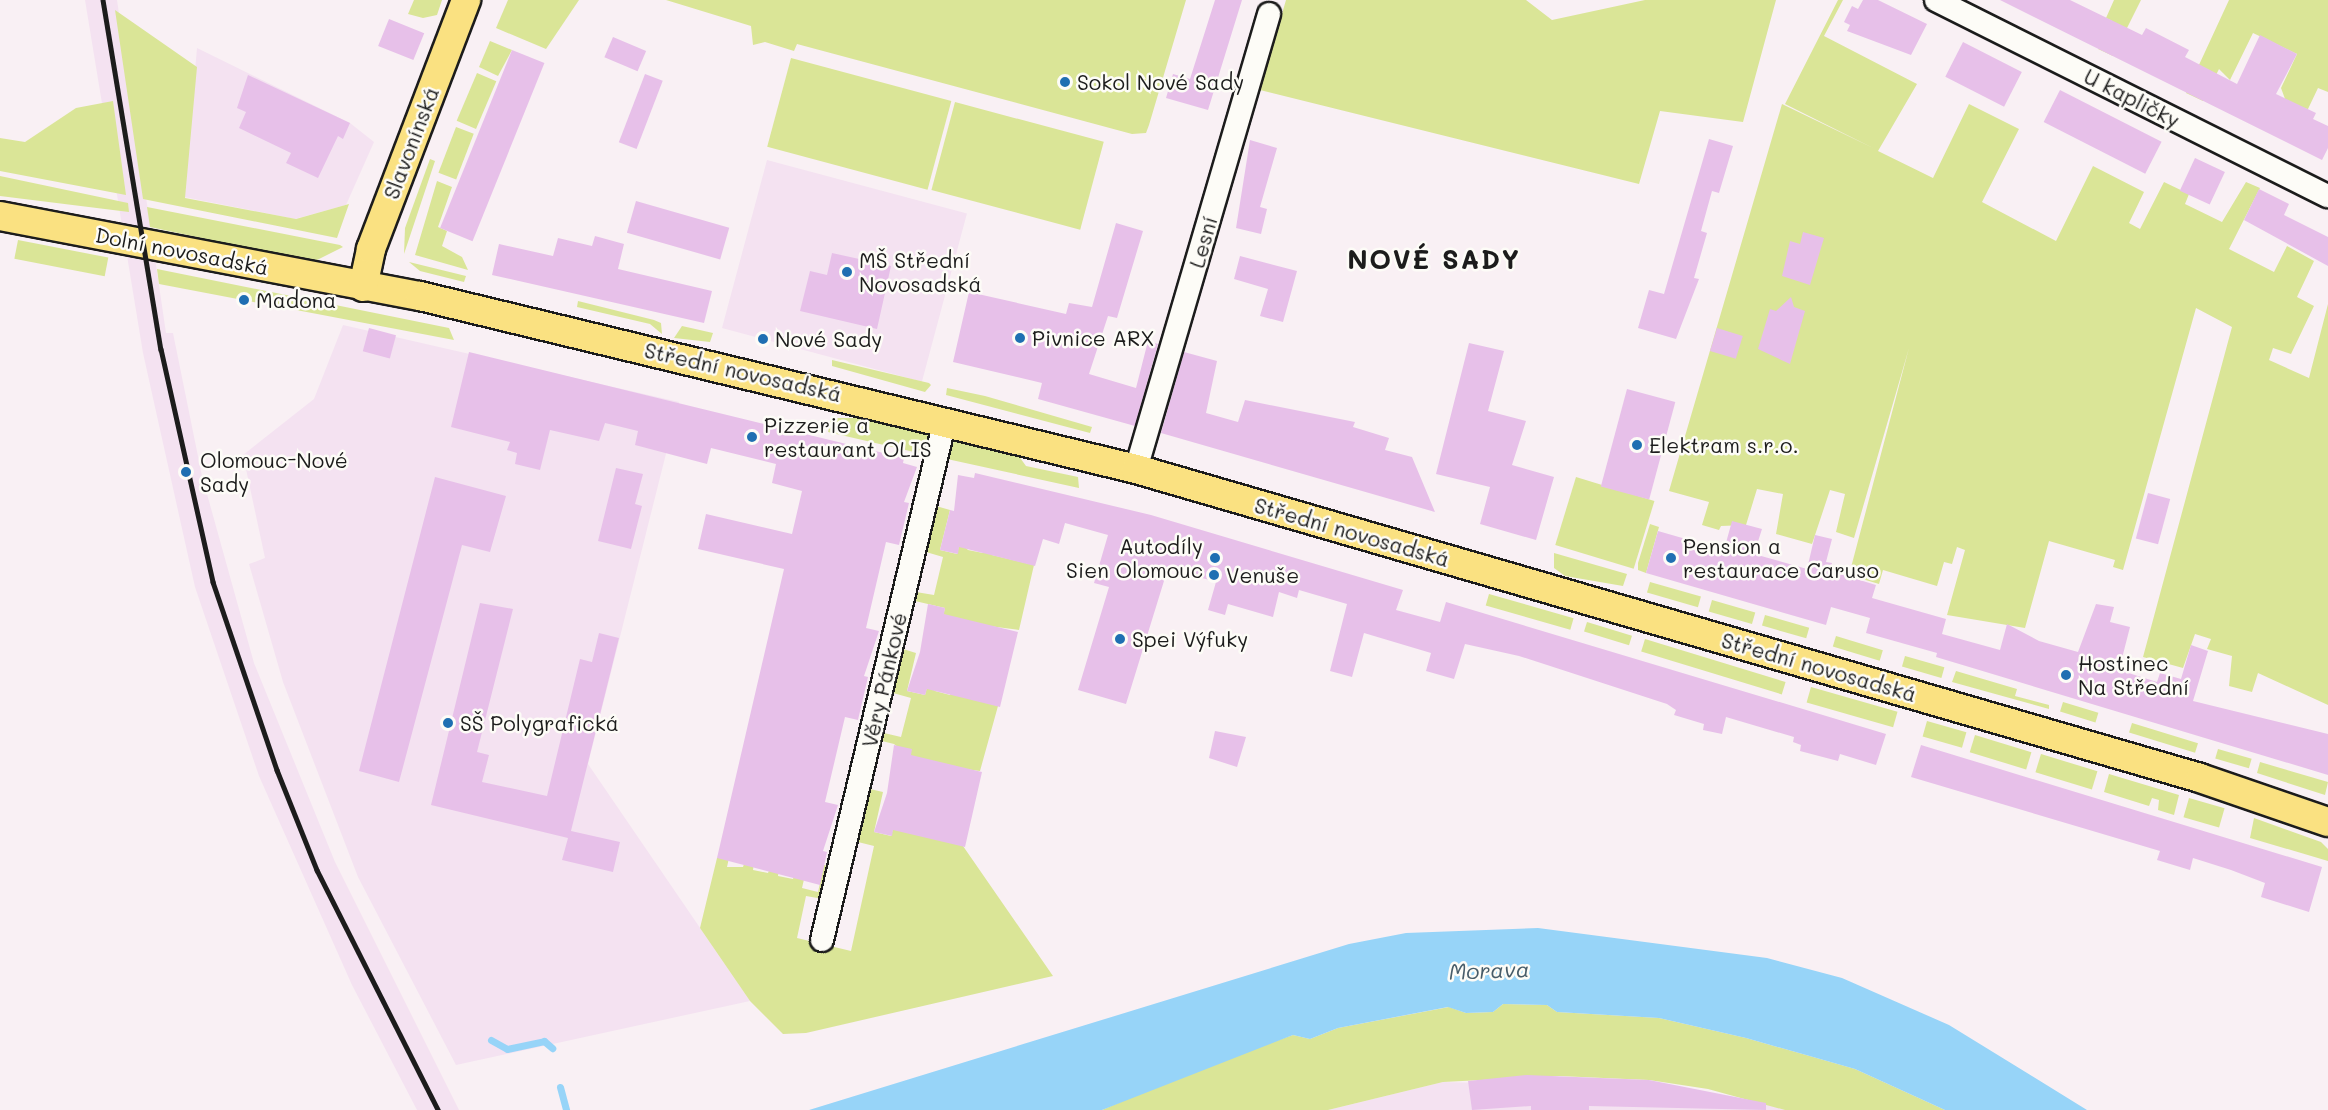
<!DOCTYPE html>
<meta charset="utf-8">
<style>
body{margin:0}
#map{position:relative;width:2328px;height:1110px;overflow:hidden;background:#f9f0f4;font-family:Mali,sans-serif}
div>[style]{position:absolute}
.built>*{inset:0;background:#f4e2f1;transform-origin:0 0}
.green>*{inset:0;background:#dae597;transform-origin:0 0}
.water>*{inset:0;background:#97d4f8}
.stream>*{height:7px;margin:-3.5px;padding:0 3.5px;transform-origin:3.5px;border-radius:3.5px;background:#97d4f8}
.building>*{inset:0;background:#e7c0e9;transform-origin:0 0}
.roads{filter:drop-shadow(2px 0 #1c1c1c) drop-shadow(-2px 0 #1c1c1c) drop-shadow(0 2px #1c1c1c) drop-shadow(0 -2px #1c1c1c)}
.minor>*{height:22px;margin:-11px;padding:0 11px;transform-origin:11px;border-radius:11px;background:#fdfcf7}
.major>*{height:28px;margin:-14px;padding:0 14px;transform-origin:14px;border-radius:14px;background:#fae181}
.rail>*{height:4.5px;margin:-2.25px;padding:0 2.25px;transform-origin:2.25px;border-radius:2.25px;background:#1c1c1c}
.dots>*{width:16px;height:16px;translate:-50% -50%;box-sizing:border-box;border:3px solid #fdfcf7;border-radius:50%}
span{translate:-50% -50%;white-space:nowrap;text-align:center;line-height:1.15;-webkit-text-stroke:5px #fdfcf7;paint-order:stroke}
.poi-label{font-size:21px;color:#1c1c1c}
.left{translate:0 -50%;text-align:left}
.right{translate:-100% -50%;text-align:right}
.street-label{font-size:21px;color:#1c1c1c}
.water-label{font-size:22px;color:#475c69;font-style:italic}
.district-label{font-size:27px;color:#1c1c1c;font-weight:700;letter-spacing:1.5px}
</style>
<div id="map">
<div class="built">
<i style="clip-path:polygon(85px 0,117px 0,166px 333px,173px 333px,202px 476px,254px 663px,335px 862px,459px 1110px,417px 1110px,352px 985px,259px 776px,195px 587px,143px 353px)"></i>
<i style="clip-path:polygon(197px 48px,350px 123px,374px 142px,346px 205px,295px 219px,184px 197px)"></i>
<i style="left:767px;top:160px;width:207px;height:174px;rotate:15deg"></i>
<i style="clip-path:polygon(343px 325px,679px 402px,588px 764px,750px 1001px,456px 1065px,358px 877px,283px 682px,249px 564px,265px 558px,243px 455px,314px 399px)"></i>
<i style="clip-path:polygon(1443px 1082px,1571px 1085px,1766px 1103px,1785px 1110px,1328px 1110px)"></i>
</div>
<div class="green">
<i style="clip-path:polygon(414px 0,442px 0,437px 15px,423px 18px,408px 14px)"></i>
<i style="clip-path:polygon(508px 0,579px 0,546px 49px,496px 28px)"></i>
<i style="clip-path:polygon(666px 0,1186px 0,1149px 125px,1146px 133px,1132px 134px,797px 44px,794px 51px,765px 42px,753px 45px,751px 26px)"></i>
<i style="clip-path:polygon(1286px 0,1526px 0,1552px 20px,1645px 0,1776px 0,1743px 122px,1660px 111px,1639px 184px,1260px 90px)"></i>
<i style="clip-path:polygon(1838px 0,1843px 0,1824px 36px,1917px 84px,1878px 151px,1933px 178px,1969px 104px,2019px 129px,1982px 202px,2056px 241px,2093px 166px,2144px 192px,2129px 223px,2140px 229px,2164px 182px,2189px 194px,2185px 204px,2222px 222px,2246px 182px,2260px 188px,2229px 249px,2274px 272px,2287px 246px,2314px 261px,2297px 297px,2314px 306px,2291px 354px,2273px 348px,2269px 360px,2309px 378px,2328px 304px,2328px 705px,2258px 673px,2252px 692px,2229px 686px,2232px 656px,2207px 649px,2211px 639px,2195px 634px,2183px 668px,2143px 657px,2232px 327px,2196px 308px,2123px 570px,2113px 567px,2115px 560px,2049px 541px,2025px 628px,1947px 615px,1965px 550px,1957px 547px,1952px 564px,1944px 562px,1937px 586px,1883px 570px,1879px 584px,1849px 575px,1909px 348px,1854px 538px,1836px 532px,1845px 494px,1830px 490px,1812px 544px,1776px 534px,1783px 494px,1757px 489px,1746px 525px,1721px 526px,1719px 530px,1702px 525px,1709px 502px,1669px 491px,1782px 104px,1873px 148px,1785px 104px)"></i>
<i style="clip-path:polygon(2114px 0,2141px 0,2113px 56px,2098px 49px,2112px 21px,2106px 18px)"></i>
<i style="clip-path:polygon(2229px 0,2328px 0,2328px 92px,2318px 88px,2308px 109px,2288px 107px,2281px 88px,2297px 54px,2253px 33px,2230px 80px,2219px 69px,2203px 101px,2186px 93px)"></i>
<i style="clip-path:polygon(115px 10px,197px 67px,185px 198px,296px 219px,349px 204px,337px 238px,143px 199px)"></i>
<i style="clip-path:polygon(490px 41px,512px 50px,498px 76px,479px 67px)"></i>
<i style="left:791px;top:58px;width:166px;height:92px;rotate:15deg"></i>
<i style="left:477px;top:73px;width:21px;height:52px;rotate:23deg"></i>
<i style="clip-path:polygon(113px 101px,126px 195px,0 171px,0 138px,25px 142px,76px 108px)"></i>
<i style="left:955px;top:102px;width:154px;height:91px;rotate:15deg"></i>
<i style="left:456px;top:127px;width:19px;height:49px;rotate:21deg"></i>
<i style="clip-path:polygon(430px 159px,435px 161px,404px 254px,405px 228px)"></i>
<i style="clip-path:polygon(0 176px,128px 203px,129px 212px,0 196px)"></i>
<i style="clip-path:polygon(437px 181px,452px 187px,438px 227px,447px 231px,442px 246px,462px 257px,468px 270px,415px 255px)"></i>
<i style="clip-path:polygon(147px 207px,340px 245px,343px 247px,317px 260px,266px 252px,150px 227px)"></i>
<i style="left:18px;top:240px;width:92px;height:19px;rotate:11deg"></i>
<i style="clip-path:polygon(409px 262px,466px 276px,464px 282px,420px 271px)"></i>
<i style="clip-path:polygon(157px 269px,449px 328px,454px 340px,159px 284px)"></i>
<i style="clip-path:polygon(578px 301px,654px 320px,661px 323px,662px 334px,650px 324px,577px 307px)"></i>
<i style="clip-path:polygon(682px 326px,713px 333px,710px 342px,674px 338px)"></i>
<i style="clip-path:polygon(832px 360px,929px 383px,931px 385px,925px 392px,832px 366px)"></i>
<i style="clip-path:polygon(947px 388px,985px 396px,1092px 427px,1090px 433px,946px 395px)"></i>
<i style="clip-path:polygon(831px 418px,870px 418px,928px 433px,927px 455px,828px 432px)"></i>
<i style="clip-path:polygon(959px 440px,1018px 455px,1026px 466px,1078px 477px,1079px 488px,947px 459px,950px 444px)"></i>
<i style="left:1576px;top:477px;width:82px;height:71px;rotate:17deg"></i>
<i style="clip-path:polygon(936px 506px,950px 510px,940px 550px,957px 554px,960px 542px,968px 550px,983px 553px,985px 547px,992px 555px,1034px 565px,1019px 630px,942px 620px,945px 608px,915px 601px,916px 592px,934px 595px,943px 557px,926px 552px)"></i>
<i style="clip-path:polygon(1650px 524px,1659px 527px,1646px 573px,1638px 570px,1638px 563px)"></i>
<i style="clip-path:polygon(1554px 553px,1627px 574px,1623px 586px,1565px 576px,1554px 568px)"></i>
<i style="left:1650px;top:582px;width:53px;height:11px;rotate:16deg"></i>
<i style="left:1489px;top:594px;width:88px;height:12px;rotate:16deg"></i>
<i style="left:1712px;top:600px;width:45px;height:12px;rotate:16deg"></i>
<i style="left:1765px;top:615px;width:46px;height:11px;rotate:16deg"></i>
<i style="left:1587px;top:622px;width:47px;height:10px;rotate:17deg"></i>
<i style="left:1836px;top:636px;width:49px;height:11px;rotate:17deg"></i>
<i style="left:1645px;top:639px;width:147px;height:13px;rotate:17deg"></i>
<i style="clip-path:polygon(903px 649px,916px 653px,907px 691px,925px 695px,928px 683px,935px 691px,950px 695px,952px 689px,998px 706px,980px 771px,918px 763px,894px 744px,882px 741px,884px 733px,901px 737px,911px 698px,893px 693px)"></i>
<i style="left:1905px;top:656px;width:41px;height:11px;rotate:16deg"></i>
<i style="clip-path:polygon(1956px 671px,2017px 689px,2015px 696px,2049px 705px,2049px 709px,1952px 682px)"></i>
<i style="left:1811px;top:687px;width:90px;height:16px;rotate:16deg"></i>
<i style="left:2063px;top:702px;width:37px;height:10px;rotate:17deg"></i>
<i style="left:1927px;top:721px;width:41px;height:16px;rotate:16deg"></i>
<i style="left:2132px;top:723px;width:69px;height:10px;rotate:17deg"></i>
<i style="left:1975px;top:735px;width:59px;height:18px;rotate:17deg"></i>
<i style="left:2218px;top:749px;width:35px;height:10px;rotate:16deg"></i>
<i style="left:2041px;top:754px;width:59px;height:19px;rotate:17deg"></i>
<i style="clip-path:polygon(2260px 762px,2328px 782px,2325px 795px,2257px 773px)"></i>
<i style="clip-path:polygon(2109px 774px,2179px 795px,2174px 815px,2158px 810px,2159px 800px,2152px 798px,2149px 806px,2104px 792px)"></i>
<i style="clip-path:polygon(870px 789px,883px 792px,874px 832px,891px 836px,894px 824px,963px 846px,1053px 976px,806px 1033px,783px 1034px,750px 1001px,700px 928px,717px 858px,729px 858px,727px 867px,743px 867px,745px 861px,754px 863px,753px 870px,768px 873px,770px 868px,779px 869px,778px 876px,793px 879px,795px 873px,805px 875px,802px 888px,818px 892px,824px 865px,831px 867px,823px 899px,806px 896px,797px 938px,851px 951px,874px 846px,858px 842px)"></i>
<i style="left:2189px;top:798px;width:37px;height:20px;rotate:16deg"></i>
<i style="clip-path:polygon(2254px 818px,2321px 842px,2328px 849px,2328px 861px,2250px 838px)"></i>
<i style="clip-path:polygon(1503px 1004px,1547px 1005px,1557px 1012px,1659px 1018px,1746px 1038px,1855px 1069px,1945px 1110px,1785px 1110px,1708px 1089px,1649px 1080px,1559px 1076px,1443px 1082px,1328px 1110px,1102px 1110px,1201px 1067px,1293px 1035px,1310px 1039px,1338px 1028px,1449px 1007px,1466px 1013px,1493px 1012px)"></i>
</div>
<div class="water">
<i style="clip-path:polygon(1538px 928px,1767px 958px,1842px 978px,1949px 1025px,2087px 1110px,1945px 1110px,1855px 1069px,1746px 1038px,1659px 1018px,1557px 1012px,1547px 1005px,1503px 1004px,1493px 1012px,1466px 1013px,1448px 1007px,1338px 1028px,1310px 1039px,1293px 1035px,1102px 1110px,809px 1110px,1349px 944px,1406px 933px)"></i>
</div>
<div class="stream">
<i style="left:491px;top:1040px;width:18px;rotate:29deg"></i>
<i style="left:507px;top:1049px;width:38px;rotate:-12deg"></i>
<i style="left:544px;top:1041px;width:11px;rotate:41deg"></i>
<i style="left:560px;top:1087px;width:24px;rotate:75deg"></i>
</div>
<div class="building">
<i style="clip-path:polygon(1215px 0,1242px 0,1208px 110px,1166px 98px,1173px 74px,1190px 79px)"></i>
<i style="clip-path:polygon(1863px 0,1878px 0,1927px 24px,1911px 55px,1847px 31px,1850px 25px,1844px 22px,1852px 6px,1858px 9px)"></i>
<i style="clip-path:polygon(2000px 0,2070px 0,2142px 35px,2146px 28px,2189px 50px,2185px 57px,2237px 84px,2260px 35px,2297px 54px,2276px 94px,2316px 113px,2313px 119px,2328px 126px,2328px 148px,2322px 160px)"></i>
<i style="left:389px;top:19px;width:38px;height:29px;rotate:22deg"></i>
<i style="left:613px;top:37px;width:36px;height:22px;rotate:23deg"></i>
<i style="left:1963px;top:42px;width:66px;height:39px;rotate:27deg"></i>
<i style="left:512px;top:50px;width:35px;height:192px;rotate:22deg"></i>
<i style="left:645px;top:74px;width:19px;height:73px;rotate:21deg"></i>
<i style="clip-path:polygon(248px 75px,350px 123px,343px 139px,338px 136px,318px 178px,286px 163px,291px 153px,239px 128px,246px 112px,237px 108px)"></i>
<i style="left:2060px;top:90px;width:114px;height:36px;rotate:27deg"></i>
<i style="clip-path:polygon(1709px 139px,1733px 146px,1719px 193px,1712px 191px,1701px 231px,1707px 233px,1694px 278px,1699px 279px,1676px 339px,1638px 328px,1649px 290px,1664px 294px)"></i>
<i style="clip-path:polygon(1250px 140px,1277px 148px,1260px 207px,1267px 209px,1261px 234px,1236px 228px)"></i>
<i style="left:2195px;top:158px;width:33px;height:36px;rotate:25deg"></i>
<i style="clip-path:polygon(2259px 189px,2289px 204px,2284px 215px,2328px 237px,2328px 266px,2244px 220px)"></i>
<i style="left:636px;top:201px;width:97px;height:33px;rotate:16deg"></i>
<i style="clip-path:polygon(1116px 223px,1143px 231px,1117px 318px,1108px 316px,1089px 374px,1136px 388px,1148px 341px,1158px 344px,1135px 426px,1038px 399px,1042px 383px,953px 362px,969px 292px,1066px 314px,1069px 303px,1092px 307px)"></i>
<i style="clip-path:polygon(1803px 232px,1824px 238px,1810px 285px,1782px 276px,1790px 241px,1800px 244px)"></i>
<i style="clip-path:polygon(595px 236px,624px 244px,618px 269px,712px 291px,704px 323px,492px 275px,499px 244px,553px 256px,558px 238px,592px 246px)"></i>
<i style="clip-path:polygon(832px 253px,891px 266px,877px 329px,800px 311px,810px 271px,827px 275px)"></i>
<i style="clip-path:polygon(1240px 256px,1297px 271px,1283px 322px,1260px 316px,1268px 289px,1234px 279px)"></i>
<i style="clip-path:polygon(1791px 297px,1794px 307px,1805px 311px,1790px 364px,1758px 349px,1770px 309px,1776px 311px)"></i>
<i style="left:369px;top:328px;width:28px;height:24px;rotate:15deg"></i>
<i style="left:1717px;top:328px;width:27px;height:24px;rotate:17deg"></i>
<i style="clip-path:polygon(1469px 343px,1504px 351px,1488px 411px,1526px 421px,1512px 465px,1554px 477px,1536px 540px,1480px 524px,1490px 487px,1436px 474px)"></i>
<i style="clip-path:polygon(469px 352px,904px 458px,903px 463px,917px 467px,904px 502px,909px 503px,899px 545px,886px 542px,866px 628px,879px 631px,864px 676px,868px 677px,858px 720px,845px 717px,825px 802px,838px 805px,823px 851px,827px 852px,820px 885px,717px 858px,784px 569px,698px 549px,706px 514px,792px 534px,802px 491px,772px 483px,776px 464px,711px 448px,707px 464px,635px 445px,638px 431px,605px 423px,599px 441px,550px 430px,540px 470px,515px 464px,517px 453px,507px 450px,510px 442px,451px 427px)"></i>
<i style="clip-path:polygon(1184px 352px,1217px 361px,1206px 413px,1238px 422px,1245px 400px,1355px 422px,1353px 427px,1389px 438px,1385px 450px,1412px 457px,1435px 512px,1161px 433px)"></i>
<i style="left:1627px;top:389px;width:50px;height:101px;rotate:15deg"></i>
<i style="clip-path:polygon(616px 468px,643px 474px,635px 504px,642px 506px,631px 549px,598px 541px)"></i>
<i style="clip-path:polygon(975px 473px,1151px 515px,1403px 590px,1396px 610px,1440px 622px,1446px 602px,1886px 734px,1876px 765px,1840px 754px,1838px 761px,1800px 751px,1801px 745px,1793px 742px,1794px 737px,1726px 717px,1722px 734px,1703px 730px,1704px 724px,1674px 715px,1676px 710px,1667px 704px,1519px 656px,1465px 644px,1454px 679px,1426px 671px,1431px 653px,1364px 633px,1352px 677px,1330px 671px,1347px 604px,1299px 590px,1297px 598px,1279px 592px,1273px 617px,1228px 604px,1225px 615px,1208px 610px,1216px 582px,1168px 568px,1126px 704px,1078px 690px,1109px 587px,1094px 583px,1108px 535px,1065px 523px,1059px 544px,1043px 539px,1035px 566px,959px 547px,958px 554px,940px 550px,950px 510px,954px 511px,958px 475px,974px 478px)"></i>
<i style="clip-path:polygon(435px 477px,506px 496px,490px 552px,462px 545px,399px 782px,359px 771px)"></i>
<i style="left:2148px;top:493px;width:23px;height:47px;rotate:15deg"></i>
<i style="clip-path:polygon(1732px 521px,1762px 529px,1754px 554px,1807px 569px,1815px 535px,1832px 539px,1826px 562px,1832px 563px,1830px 571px,1876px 585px,1872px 598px,1946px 619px,1942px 634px,2000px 650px,2007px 624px,2039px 641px,2078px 652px,2096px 604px,2114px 607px,2110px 622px,2130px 627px,2119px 670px,2157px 682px,2160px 673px,2181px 679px,2191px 645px,2208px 651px,2193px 701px,2328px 734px,2328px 775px,1936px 657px,1937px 653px,1866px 633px,1870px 618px,1831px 607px,1826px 625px,1646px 573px,1658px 531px,1724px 550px)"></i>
<i style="clip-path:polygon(480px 603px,513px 609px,477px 752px,489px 755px,482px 782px,547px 796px,580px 659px,592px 662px,599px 633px,619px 638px,571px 831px,620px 842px,613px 872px,562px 860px,568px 838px,431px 805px)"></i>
<i style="clip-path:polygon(928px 604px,945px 608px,944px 614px,1018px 632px,1000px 707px,927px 689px,925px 695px,907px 691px,920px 652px)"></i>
<i style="clip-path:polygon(1215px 731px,1246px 737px,1237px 767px,1209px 758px)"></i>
<i style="clip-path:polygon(894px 745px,912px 749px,911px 755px,982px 772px,965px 847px,893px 830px,892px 836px,874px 832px,887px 793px)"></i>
<i style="clip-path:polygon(1921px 745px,2322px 867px,2309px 912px,2261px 897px,2265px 883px,2231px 870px,2193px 858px,2190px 870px,2157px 860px,2160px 851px,1911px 777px)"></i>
<i style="clip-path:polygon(1527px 1075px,1649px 1080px,1766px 1103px,1766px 1110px,1589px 1106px,1589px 1110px,1531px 1110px,1531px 1106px,1472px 1110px,1468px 1081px)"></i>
</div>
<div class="roads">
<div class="minor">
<i style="left:1936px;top:0;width:438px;rotate:26.6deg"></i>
<i style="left:1136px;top:469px;width:474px;rotate:-73.7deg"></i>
<i style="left:822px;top:940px;width:534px;rotate:-76.69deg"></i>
</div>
<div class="major">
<i style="left:0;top:216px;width:428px;rotate:10.8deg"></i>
<i style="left:420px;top:296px;width:737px;rotate:13.58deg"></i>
<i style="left:1136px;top:469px;width:1108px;rotate:16.19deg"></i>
<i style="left:2200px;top:778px;width:135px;rotate:19deg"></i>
<i style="left:363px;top:287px;width:39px;rotate:-78deg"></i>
<i style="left:371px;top:249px;width:267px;rotate:-69.1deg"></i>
</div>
</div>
<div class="rail">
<i style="left:103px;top:0;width:354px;rotate:80.6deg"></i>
<i style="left:161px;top:349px;width:239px;rotate:77.4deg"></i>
<i style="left:213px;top:582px;width:199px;rotate:71.2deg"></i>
<i style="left:277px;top:770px;width:108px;rotate:68.2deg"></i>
<i style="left:317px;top:870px;width:269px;rotate:63.2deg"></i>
</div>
<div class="dots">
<i style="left:1065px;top:82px;background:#1f6fb2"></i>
<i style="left:847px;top:272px;background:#1f6fb2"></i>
<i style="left:244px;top:300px;background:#1f6fb2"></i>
<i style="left:1020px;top:338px;background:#1f6fb2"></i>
<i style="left:763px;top:339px;background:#1f6fb2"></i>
<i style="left:752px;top:437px;background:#1f6fb2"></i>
<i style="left:1637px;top:445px;background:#1f6fb2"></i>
<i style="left:186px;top:472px;background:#1f6fb2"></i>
<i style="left:1215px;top:558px;background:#1f6fb2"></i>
<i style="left:1671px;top:558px;background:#1f6fb2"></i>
<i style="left:1214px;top:575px;background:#1f6fb2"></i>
<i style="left:1120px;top:639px;background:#1f6fb2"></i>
<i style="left:2066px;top:675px;background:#1f6fb2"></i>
<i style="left:448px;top:723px;background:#1f6fb2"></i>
</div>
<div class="poi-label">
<span class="left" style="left:1077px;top:82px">Sokol Nové Sady</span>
<span class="left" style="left:859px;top:272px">MŠ Střední<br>Novosadská</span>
<span class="left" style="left:256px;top:300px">Madona</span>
<span class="left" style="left:1032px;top:338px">Pivnice ARX</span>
<span class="left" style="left:775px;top:339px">Nové Sady</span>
<span class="left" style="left:764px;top:437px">Pizzerie a<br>restaurant OLIS</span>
<span class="left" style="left:1649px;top:445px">Elektram s.r.o.</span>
<span class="left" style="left:200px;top:472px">Olomouc-Nové<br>Sady</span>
<span class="right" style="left:1203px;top:558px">Autodíly<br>Sien Olomouc</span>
<span class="left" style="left:1683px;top:558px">Pension a<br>restaurace Caruso</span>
<span class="left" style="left:1226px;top:575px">Venuše</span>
<span class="left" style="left:1132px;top:639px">Spei Výfuky</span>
<span class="left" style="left:2078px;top:675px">Hostinec<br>Na Střední</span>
<span class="left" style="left:460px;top:723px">SŠ Polygrafická</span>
</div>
<div class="street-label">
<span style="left:2132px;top:98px;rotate:27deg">U kapličky</span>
<span style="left:411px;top:143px;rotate:-69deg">Slavonínská</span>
<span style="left:1203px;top:242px;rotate:-74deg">Lesní</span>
<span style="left:182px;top:251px;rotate:11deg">Dolní novosadská</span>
<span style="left:743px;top:372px;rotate:13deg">Střední novosadská</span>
<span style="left:1352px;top:532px;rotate:16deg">Střední novosadská</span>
<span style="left:1819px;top:667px;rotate:16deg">Střední novosadská</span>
<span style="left:884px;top:680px;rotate:-77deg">Věry Pánkové</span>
</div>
<div class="water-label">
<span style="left:1489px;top:970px;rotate:-2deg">Morava</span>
</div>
<div class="district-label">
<span style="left:1434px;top:259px">NOVÉ SADY</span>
</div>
</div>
